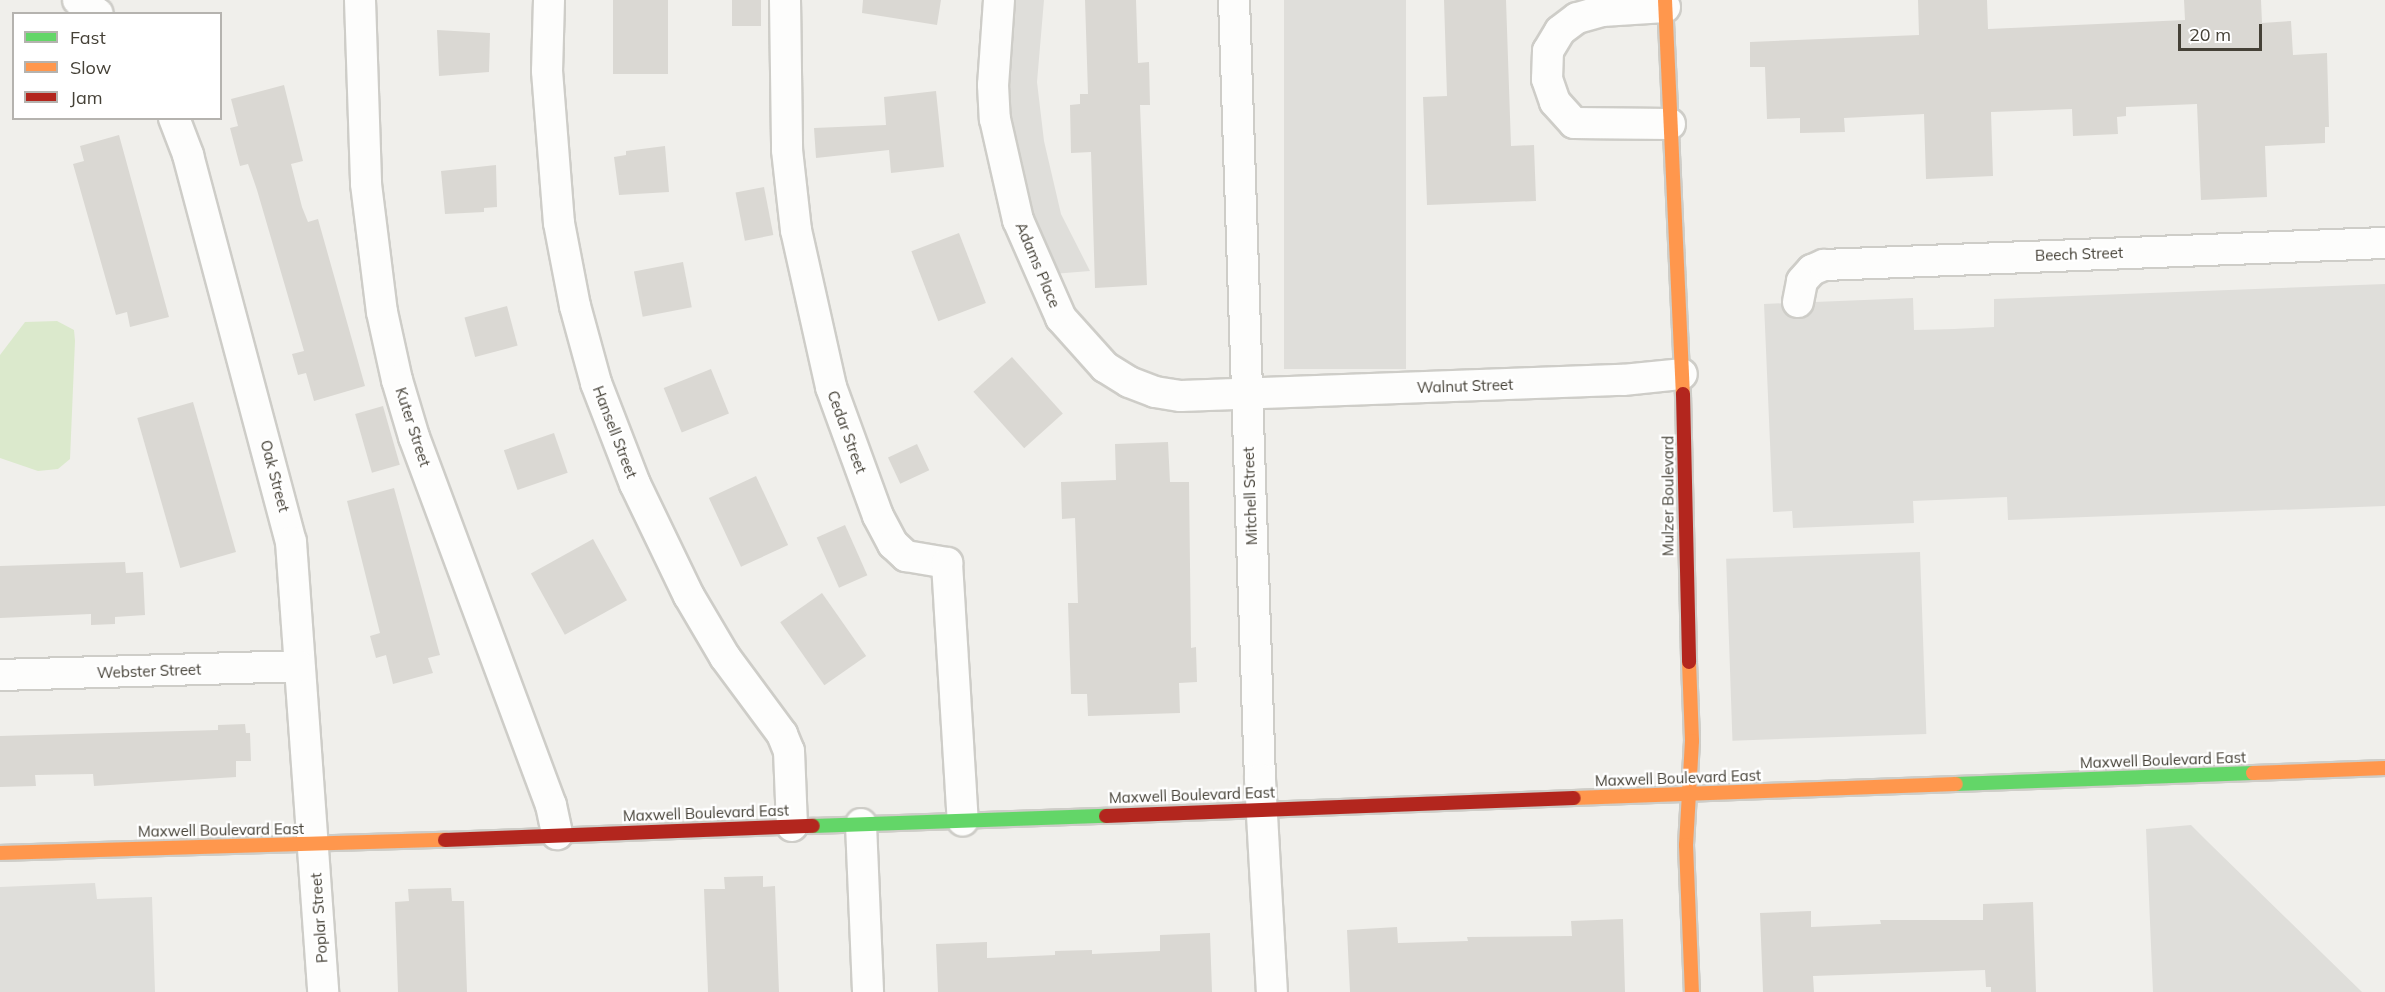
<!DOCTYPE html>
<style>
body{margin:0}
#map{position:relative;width:2385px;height:992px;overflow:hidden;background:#f0efeb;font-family:Mulish,sans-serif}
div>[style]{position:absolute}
.green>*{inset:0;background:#dbe9cc}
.parking>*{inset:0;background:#dfdeda;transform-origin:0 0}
.building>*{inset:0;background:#dad8d3;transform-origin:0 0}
.roads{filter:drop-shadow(2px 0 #cecdc8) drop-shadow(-2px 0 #cecdc8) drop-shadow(0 2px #cecdc8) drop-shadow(0 -2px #cecdc8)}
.street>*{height:30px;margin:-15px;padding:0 15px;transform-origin:15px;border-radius:15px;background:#fdfdfc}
.fast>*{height:14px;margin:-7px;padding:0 7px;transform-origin:7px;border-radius:7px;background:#63d668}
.slow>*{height:14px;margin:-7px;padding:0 7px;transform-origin:7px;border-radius:7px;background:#ff974d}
.jam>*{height:14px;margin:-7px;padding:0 7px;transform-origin:7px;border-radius:7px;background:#b3261e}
span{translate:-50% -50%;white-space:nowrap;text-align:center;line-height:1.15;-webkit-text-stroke:4.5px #fff;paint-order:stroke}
.street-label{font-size:15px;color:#454137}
.legend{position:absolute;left:12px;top:12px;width:210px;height:108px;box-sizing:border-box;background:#fff;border:2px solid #b5b3af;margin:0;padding:8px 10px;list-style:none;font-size:18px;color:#454137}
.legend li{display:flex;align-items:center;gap:12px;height:30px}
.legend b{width:30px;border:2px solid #b5b3af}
.scale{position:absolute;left:2178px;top:24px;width:84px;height:27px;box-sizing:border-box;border:3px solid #454137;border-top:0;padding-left:8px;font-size:18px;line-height:21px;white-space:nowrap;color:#454137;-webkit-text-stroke:4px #fff;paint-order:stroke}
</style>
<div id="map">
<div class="green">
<i style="clip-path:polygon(57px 321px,74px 330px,75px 341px,70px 459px,58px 469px,38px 471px,0 458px,0 355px,25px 322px)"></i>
</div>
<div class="parking">
<i style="clip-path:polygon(999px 0,1044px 0,1037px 82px,1044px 141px,1061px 214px,1090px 271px,1040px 275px,1018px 220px)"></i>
<i style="left:1284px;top:0;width:122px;height:369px"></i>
<i style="clip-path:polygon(2385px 284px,2385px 506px,2008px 520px,2007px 497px,1913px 501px,1914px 523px,1793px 528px,1792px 511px,1773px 512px,1764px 304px,1913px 298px,1914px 330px,1954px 329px,1994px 327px,1994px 299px)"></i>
<i style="left:1920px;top:552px;width:182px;height:194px;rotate:88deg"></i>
<i style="clip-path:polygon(2191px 825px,2207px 841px,2362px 992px,2153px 992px,2146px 829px)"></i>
<i style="clip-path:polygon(95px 883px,97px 899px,152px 897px,155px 992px,0 992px,0 887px)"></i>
</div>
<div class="building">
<i style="left:613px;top:0;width:55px;height:74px"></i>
<i style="left:732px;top:0;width:29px;height:26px"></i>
<i style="clip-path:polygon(863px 0,941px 0,937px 25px,862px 13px)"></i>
<i style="clip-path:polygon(1085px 0,1136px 0,1138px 63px,1149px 62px,1150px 105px,1140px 105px,1147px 285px,1095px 288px,1091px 152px,1071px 153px,1070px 105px,1080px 104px,1080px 94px,1088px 94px)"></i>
<i style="clip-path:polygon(1444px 0,1506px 0,1511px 146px,1534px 145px,1536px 201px,1427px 205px,1423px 97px,1447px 96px)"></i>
<i style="clip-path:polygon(1918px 0,1987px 0,1988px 29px,2185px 20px,2184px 0,2261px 0,2262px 23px,2291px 21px,2293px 55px,2327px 53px,2329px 127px,2325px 127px,2325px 143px,2265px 146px,2267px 197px,2201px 200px,2197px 104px,2126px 107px,2126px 116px,2117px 117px,2118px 134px,2073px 136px,2072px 109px,1991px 112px,1993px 176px,1926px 179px,1924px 114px,1844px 118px,1845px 132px,1800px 133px,1800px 118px,1767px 119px,1765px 67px,1750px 67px,1750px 42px,1919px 35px)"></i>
<i style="clip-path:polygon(437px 30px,490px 33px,489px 72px,439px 76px)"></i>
<i style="clip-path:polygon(284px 85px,303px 161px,291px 164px,302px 207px,308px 222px,318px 219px,365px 386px,314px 401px,306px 373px,298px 375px,292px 354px,304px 351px,257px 190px,248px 164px,240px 166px,230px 128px,238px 126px,231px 99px)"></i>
<i style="clip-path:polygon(936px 91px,944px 167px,891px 173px,889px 150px,816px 158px,814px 128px,886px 125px,884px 97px)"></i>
<i style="clip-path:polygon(119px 135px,169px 317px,130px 327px,127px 312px,116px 315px,73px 164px,84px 161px,80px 146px)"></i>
<i style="clip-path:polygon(665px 146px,669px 192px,619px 195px,614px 157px,626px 155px,626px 151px)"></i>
<i style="clip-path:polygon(496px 165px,497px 207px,484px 208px,484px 212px,445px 214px,441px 171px)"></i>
<i style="left:764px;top:187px;width:49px;height:29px;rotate:79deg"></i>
<i style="left:959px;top:233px;width:75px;height:51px;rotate:69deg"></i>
<i style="left:683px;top:262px;width:46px;height:50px;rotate:79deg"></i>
<i style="left:507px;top:306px;width:41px;height:44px;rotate:75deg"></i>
<i style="left:1012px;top:357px;width:76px;height:52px;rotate:48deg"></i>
<i style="left:711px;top:369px;width:48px;height:51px;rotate:68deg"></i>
<i style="left:193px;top:402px;width:156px;height:58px;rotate:74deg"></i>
<i style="left:383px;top:406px;width:61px;height:29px;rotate:74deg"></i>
<i style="left:554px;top:433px;width:42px;height:53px;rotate:71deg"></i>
<i style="clip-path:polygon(1168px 442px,1170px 482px,1189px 482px,1191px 648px,1196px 647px,1197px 682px,1179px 683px,1180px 713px,1088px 716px,1087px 694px,1071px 694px,1068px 603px,1078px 603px,1075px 518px,1062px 519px,1061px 482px,1116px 480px,1115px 444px)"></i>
<i style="left:917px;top:444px;width:29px;height:32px;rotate:65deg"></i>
<i style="left:756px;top:476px;width:76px;height:52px;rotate:65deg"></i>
<i style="clip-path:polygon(394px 488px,440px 655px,428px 658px,433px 673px,393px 684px,386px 655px,376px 658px,370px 636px,380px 633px,347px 501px)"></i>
<i style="left:845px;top:525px;width:55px;height:31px;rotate:66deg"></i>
<i style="left:593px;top:539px;width:70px;height:71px;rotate:61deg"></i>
<i style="clip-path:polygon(125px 562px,126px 573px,143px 572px,145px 615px,115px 617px,115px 624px,91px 625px,91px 614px,0 618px,0 566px)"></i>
<i style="left:822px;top:593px;width:77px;height:51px;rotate:55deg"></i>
<i style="clip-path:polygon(245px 724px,246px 733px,250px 733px,251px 761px,236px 761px,236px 777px,94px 786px,93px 774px,35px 775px,36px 786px,0 787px,0 736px,218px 730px,218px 725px)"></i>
<i style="clip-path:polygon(763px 876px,763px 887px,775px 886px,779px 992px,708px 992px,704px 889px,725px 889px,724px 877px)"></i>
<i style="clip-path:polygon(451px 888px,452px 901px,464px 901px,467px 992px,398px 992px,395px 902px,409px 901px,408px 889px)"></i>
<i style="clip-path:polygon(2033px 902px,2036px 992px,1991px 992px,1991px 987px,1986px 987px,1985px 970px,1813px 976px,1814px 992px,1763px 992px,1760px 913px,1811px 911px,1811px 927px,1881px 924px,1880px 920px,1983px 920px,1983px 904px)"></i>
<i style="clip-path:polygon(1623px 919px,1625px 992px,1350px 992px,1347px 930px,1397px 927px,1398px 943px,1468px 941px,1467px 937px,1572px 936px,1571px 921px)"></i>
<i style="clip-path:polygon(1210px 933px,1212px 992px,938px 992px,936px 944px,987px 942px,987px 958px,1055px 955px,1055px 951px,1092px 950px,1092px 954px,1160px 951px,1160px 935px)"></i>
</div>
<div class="roads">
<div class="street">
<i style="left:78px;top:0;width:24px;rotate:35deg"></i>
<i style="left:360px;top:0;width:184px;rotate:88.1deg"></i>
<i style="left:366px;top:184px;width:129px;rotate:82.9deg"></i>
<i style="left:382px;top:312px;width:70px;rotate:77.6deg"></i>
<i style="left:397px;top:380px;width:59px;rotate:73.4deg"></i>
<i style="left:414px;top:437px;width:393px;rotate:69.6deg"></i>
<i style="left:551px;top:805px;width:30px;rotate:78deg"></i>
<i style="left:549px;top:0;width:71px;rotate:91.6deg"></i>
<i style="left:547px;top:71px;width:152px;rotate:85.5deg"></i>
<i style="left:559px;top:223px;width:85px;rotate:79.1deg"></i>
<i style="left:575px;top:306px;width:80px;rotate:74.7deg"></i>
<i style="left:596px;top:383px;width:108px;rotate:68.9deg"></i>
<i style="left:635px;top:484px;width:124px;rotate:64.3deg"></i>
<i style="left:689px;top:596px;width:71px;rotate:59.5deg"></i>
<i style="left:725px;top:657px;width:96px;rotate:53.5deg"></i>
<i style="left:782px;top:734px;width:18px;rotate:68deg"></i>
<i style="left:789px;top:751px;width:75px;rotate:87.7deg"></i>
<i style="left:785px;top:0;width:150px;rotate:89.2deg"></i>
<i style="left:787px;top:150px;width:81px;rotate:83.6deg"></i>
<i style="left:796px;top:230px;width:161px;rotate:77.4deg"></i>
<i style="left:831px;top:387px;width:137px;rotate:70deg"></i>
<i style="left:878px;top:516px;width:32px;rotate:62deg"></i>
<i style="left:893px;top:544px;width:18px;rotate:43deg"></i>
<i style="left:906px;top:556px;width:42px;rotate:9.7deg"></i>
<i style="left:947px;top:563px;width:258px;rotate:86.5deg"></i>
<i style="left:999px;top:0;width:85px;rotate:94deg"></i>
<i style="left:993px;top:85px;width:34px;rotate:87deg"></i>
<i style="left:995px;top:119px;width:104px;rotate:77.2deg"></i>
<i style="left:1018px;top:220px;width:107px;rotate:66.3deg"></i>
<i style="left:1061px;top:318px;width:66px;rotate:48.1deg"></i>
<i style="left:1105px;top:367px;width:28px;rotate:32deg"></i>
<i style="left:1129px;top:382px;width:28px;rotate:21deg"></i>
<i style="left:1155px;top:392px;width:26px;rotate:9deg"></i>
<i style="left:1181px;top:396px;width:442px;rotate:-2.1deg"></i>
<i style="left:1623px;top:380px;width:59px;rotate:-5.8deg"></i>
<i style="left:1234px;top:0;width:779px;rotate:88.09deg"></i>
<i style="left:1260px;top:779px;width:213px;rotate:86.8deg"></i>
<i style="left:1665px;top:7px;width:63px;rotate:176.4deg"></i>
<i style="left:1602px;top:11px;width:26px;rotate:164deg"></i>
<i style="left:1577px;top:18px;width:21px;rotate:143deg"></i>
<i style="left:1560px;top:31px;width:23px;rotate:121deg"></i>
<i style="left:1548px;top:51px;width:28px;rotate:92deg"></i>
<i style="left:1547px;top:79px;width:24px;rotate:71deg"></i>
<i style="left:1555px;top:102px;width:28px;rotate:48deg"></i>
<i style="left:1574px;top:123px;width:96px;rotate:0.6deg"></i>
<i style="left:174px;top:118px;width:40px;rotate:69deg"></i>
<i style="left:188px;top:155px;width:400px;rotate:75.1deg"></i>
<i style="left:291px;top:542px;width:451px;rotate:85.9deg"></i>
<i style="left:1798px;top:302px;width:21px;rotate:-79deg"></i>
<i style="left:1802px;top:281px;width:15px;rotate:-48deg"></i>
<i style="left:1812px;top:270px;width:13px;rotate:-23deg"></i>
<i style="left:1824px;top:265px;width:561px;rotate:-2.25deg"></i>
<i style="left:0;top:675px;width:299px;rotate:-1.7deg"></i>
<i style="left:861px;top:824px;width:168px;rotate:87.6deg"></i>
</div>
<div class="fast">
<i style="left:1956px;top:784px;width:297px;rotate:-2.1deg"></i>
<i style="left:813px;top:826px;width:293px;rotate:-2deg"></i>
</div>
<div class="slow">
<i style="left:1665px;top:0;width:394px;rotate:87.4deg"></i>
<i style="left:1689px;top:662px;width:79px;rotate:87.8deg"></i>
<i style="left:1692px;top:741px;width:104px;rotate:93.3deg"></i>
<i style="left:1686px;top:845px;width:147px;rotate:87.7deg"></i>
<i style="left:2253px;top:773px;width:132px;rotate:-2.2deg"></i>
<i style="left:1574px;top:798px;width:382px;rotate:-2.1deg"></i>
<i style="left:0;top:853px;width:445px;rotate:-1.7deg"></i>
</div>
<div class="jam">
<i style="left:1683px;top:394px;width:268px;rotate:88.7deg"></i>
<i style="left:1106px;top:816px;width:468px;rotate:-2.2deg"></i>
<i style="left:445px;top:840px;width:368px;rotate:-2.2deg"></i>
</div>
</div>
<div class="street-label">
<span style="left:2079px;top:254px;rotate:-2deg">Beech Street</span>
<span style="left:1038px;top:265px;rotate:67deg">Adams Place</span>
<span style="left:1465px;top:386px;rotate:-2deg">Walnut Street</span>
<span style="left:413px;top:427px;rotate:72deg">Kuter Street</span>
<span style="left:615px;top:432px;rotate:69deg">Hansell Street</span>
<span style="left:847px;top:432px;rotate:70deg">Cedar Street</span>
<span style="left:275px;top:476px;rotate:75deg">Oak Street</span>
<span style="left:1250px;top:496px;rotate:-92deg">Mitchell Street</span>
<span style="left:1668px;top:496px;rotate:-90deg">Mulzer Boulevard</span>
<span style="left:149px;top:671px;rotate:-2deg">Webster Street</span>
<span style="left:2163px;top:760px;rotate:-2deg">Maxwell Boulevard East</span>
<span style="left:1678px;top:778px;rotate:-2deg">Maxwell Boulevard East</span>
<span style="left:1192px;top:795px;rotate:-2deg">Maxwell Boulevard East</span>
<span style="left:706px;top:813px;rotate:-2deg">Maxwell Boulevard East</span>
<span style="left:221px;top:830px;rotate:-1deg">Maxwell Boulevard East</span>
<span style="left:319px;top:918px;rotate:-94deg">Poplar Street</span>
</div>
<ul class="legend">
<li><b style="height:8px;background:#63d668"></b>Fast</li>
<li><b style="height:8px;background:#ff974d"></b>Slow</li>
<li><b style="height:8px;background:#b3261e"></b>Jam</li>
</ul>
<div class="scale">20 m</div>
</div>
